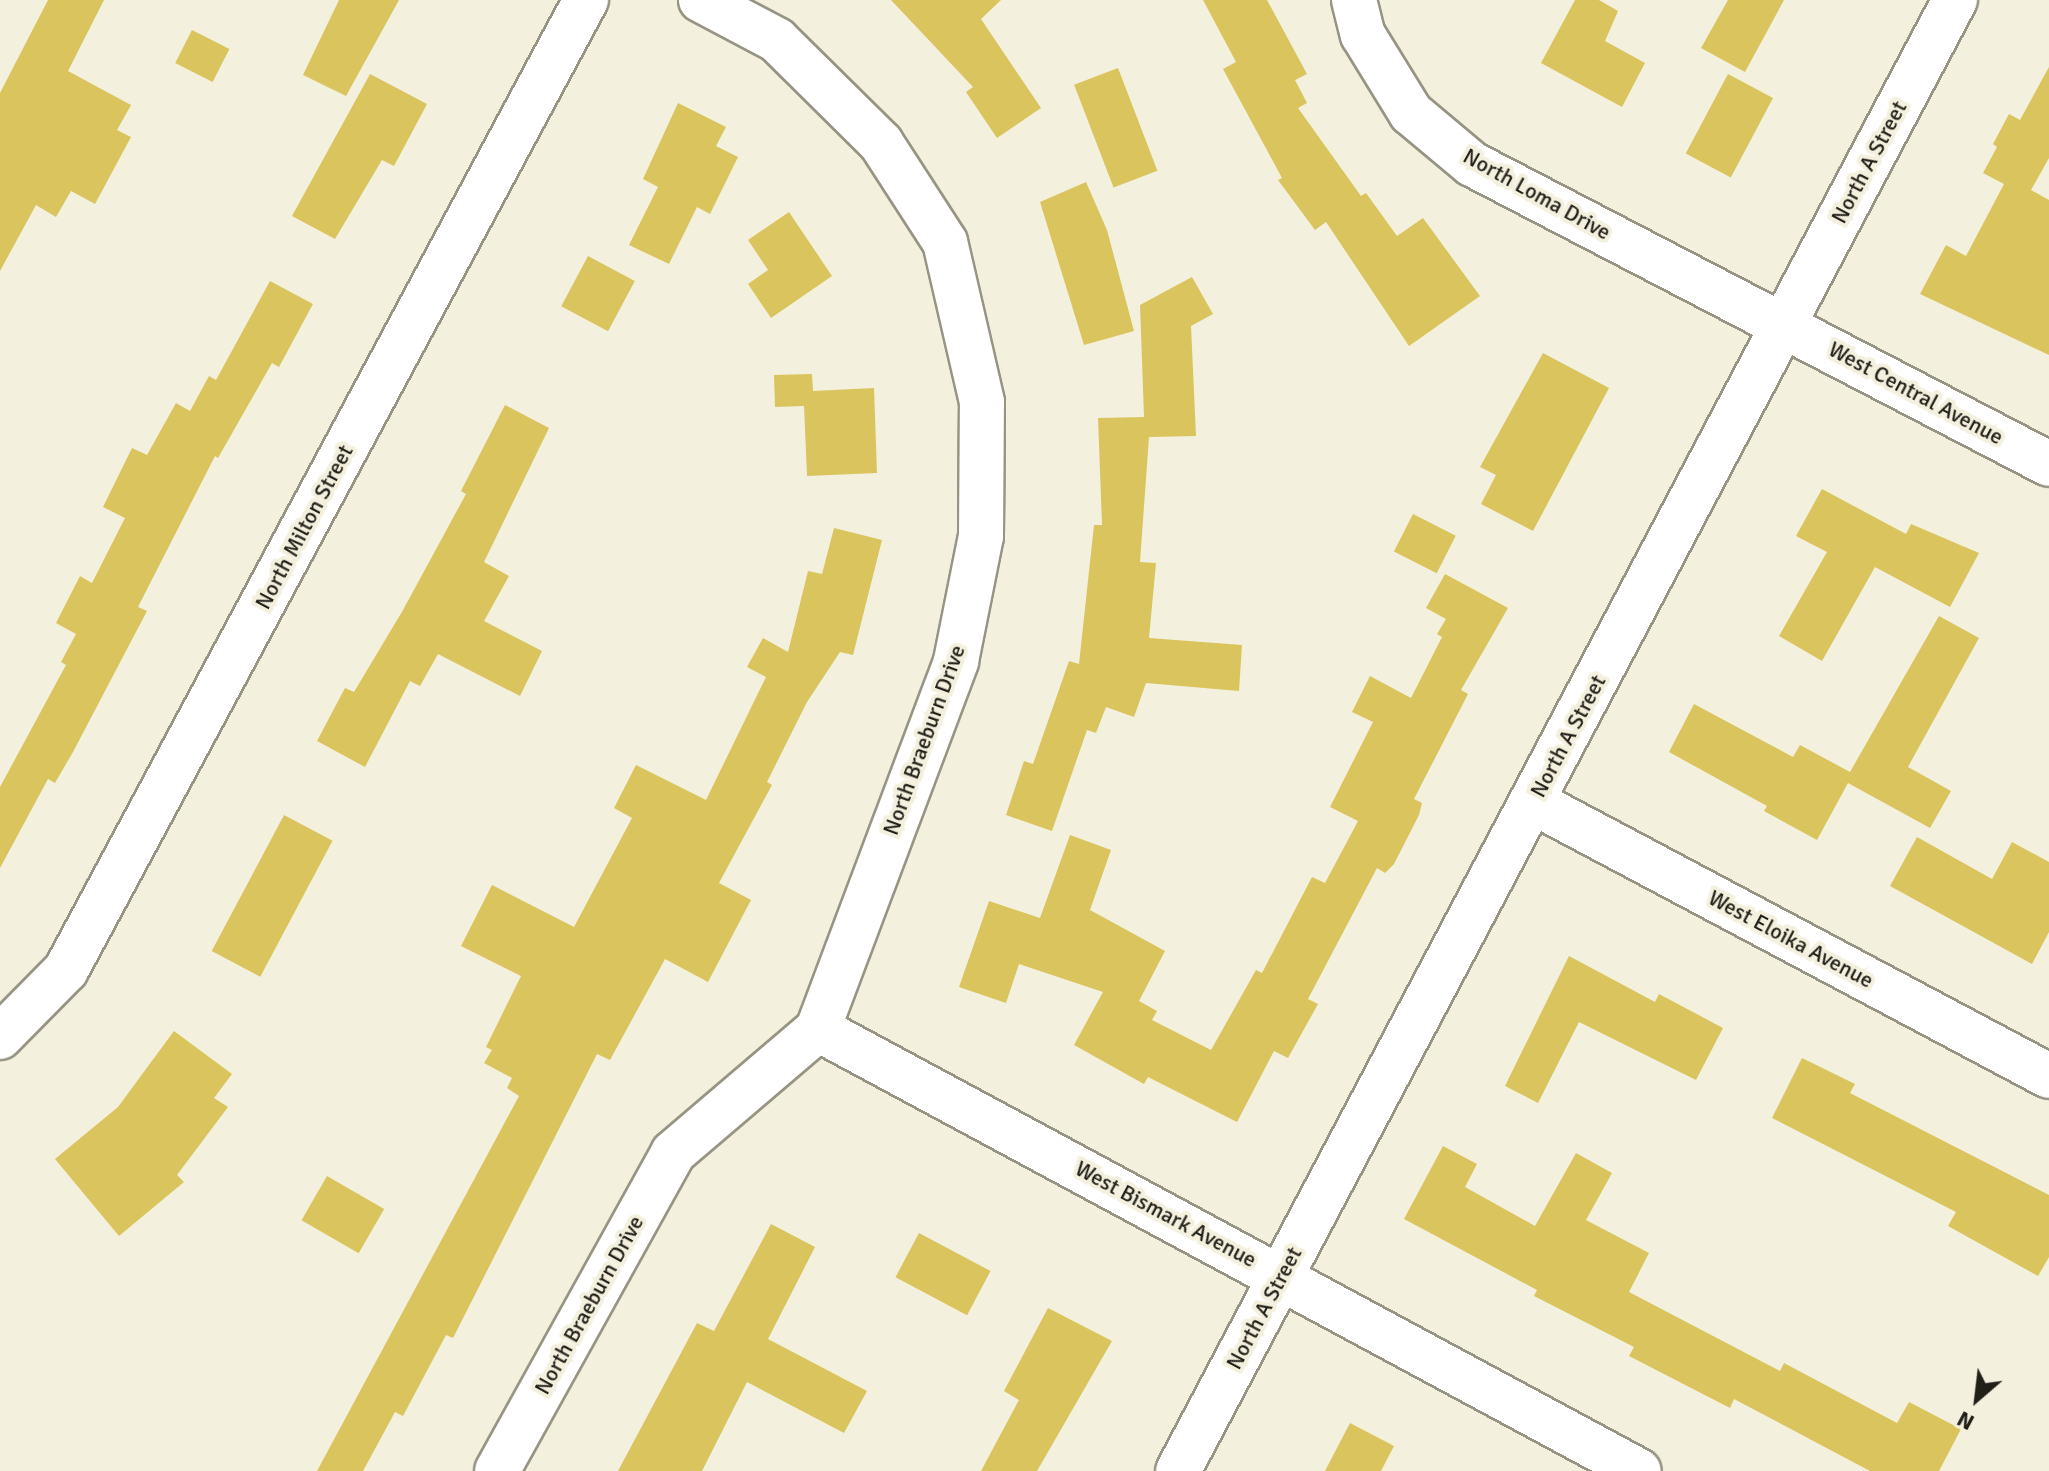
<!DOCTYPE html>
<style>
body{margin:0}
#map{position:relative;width:2049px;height:1471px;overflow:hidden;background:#f4f0de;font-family:Signika,sans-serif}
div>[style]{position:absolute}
.building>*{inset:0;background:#dac45d;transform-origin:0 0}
.roads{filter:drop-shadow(2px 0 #979483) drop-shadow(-2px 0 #979483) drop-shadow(0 2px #979483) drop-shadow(0 -2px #979483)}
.minor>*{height:44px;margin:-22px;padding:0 22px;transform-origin:22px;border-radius:22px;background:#fff}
span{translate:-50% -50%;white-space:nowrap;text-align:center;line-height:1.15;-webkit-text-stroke:8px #f4f0de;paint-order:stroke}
.street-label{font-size:22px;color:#201f18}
.north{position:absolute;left:1937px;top:1359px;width:80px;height:80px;-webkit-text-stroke:6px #f4f0de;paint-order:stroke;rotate:208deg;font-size:22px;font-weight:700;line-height:32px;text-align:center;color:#201f18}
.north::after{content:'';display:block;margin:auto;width:28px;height:36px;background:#201f18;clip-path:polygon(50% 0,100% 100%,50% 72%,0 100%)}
</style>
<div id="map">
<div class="building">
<i style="clip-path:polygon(48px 0,104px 0,68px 71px,131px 105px,117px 130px,131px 137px,95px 204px,71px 191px,56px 217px,36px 205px,0 271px,0 93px)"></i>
<i style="clip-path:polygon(339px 0,399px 0,346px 96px,303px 75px)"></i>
<i style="clip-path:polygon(891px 0,1001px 0,981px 19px,1041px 108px,997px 138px,966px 92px,973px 87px)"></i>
<i style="clip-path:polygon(1203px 0,1267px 0,1307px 74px,1295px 80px,1307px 103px,1298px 108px,1361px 196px,1366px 193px,1397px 236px,1423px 218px,1480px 296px,1409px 346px,1326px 222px,1315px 230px,1278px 180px,1282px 178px,1223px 69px,1236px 62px)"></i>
<i style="clip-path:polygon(1575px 0,1599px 0,1618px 11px,1605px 41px,1645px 63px,1622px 107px,1541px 63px)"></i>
<i style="clip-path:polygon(1728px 0,1784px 0,1745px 72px,1701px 48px)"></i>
<i style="left:192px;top:30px;width:42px;height:37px;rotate:27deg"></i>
<i style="clip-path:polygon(2049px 67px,2049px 158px,2031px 190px,2049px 200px,2049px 355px,1920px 294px,1946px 245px,1966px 256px,2004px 184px,1983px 173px,1997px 147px,1993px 144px,2009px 114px,2020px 120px)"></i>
<i style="left:1118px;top:68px;width:110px;height:47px;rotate:69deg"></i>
<i style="clip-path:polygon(370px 74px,427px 104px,394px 166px,382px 160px,335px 239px,292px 216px)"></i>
<i style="left:1728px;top:74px;width:51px;height:90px;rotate:28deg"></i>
<i style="clip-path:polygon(678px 103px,726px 127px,716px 146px,738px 157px,710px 214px,697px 207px,669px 264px,629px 245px,658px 187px,643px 179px)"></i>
<i style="clip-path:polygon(1086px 182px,1107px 230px,1134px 331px,1084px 345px,1040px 202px)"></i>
<i style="clip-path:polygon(789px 212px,832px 276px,771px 318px,748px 284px,768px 270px,748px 240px)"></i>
<i style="left:588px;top:256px;width:53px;height:57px;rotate:28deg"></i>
<i style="clip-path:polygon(1192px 277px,1213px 314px,1191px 326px,1196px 436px,1149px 437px,1140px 562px,1156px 563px,1149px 638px,1242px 645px,1239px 691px,1146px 683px,1134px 717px,1106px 707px,1096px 733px,1087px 730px,1052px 831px,1006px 815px,1024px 761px,1033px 764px,1069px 661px,1079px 664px,1094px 525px,1102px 525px,1098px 418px,1144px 417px,1140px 305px)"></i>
<i style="clip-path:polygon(270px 281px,313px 304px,279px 367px,272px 363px,218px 458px,215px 456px,138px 607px,147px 611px,73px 752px,55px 783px,48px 779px,0 868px,0 787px,66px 665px,61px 662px,76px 634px,56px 623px,80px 576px,92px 583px,125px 518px,103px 507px,132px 448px,147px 455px,176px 403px,190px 411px,209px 376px,216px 380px)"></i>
<i style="clip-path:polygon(1543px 353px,1609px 388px,1533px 531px,1481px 504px,1496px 475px,1480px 467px)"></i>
<i style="clip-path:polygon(812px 374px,813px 391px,874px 388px,877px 473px,807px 476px,804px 406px,775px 407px,774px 375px)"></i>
<i style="clip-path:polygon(505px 405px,549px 428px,484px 562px,509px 576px,484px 621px,542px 651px,520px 696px,438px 654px,420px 686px,410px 681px,365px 767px,317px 741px,345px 688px,354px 692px,403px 610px,466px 494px,461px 491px)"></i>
<i style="clip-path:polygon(1822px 489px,1906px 534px,1911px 524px,1979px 553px,1950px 607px,1875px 567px,1822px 661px,1779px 636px,1827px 552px,1796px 536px)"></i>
<i style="left:1413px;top:514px;width:48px;height:42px;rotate:27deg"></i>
<i style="clip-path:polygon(834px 528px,882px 540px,853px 655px,840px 652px,807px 702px,767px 782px,772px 785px,719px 883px,751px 900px,708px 982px,665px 959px,610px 1060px,597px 1054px,453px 1338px,446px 1335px,403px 1416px,395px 1412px,363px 1471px,317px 1471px,519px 1096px,507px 1088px,512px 1078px,484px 1063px,492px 1050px,486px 1047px,521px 976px,461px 946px,492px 885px,574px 927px,632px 818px,614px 808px,636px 765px,706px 800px,766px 677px,747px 667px,763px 638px,788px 652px,808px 571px,822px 574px)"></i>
<i style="clip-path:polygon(1445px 574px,1508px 608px,1461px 690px,1468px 694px,1414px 799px,1422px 803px,1419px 815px,1394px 864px,1385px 873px,1377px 868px,1308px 999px,1318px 1004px,1288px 1058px,1274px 1051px,1237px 1122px,1148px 1077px,1144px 1084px,1074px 1045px,1103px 992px,1019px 964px,1006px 1003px,959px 987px,989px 901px,1040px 918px,1070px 835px,1111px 850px,1090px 910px,1165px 951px,1139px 1001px,1157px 1011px,1152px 1020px,1211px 1050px,1256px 970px,1262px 973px,1312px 877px,1325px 883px,1358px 821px,1330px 807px,1373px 722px,1352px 712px,1370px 676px,1411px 698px,1442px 637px,1437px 634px,1446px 619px,1426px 608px)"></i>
<i style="clip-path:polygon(1939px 616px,1979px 638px,1908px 767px,1951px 791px,1930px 828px,1848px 783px,1817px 840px,1764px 811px,1767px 806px,1669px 752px,1694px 704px,1793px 757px,1800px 745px,1850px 772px)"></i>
<i style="left:284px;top:815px;width:55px;height:154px;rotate:28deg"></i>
<i style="clip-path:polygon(1917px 837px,1992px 879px,2012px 842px,2049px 862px,2049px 932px,2032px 964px,1890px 886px)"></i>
<i style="clip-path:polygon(1569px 956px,1655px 1002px,1659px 994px,1723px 1028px,1696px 1080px,1579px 1022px,1538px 1103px,1505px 1086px)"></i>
<i style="clip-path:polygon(174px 1031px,232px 1074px,214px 1098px,228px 1107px,177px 1175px,184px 1182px,119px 1236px,55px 1159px,118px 1107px)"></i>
<i style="clip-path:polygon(1802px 1058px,1855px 1084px,1850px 1093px,2049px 1195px,2049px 1257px,2038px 1276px,1948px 1226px,1956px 1212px,1772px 1118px)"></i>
<i style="clip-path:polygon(1443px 1146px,1477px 1164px,1465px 1187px,1535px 1226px,1576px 1153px,1612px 1173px,1586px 1220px,1649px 1253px,1629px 1292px,1780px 1371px,1784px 1363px,1897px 1423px,1909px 1402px,1961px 1429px,1939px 1471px,1870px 1471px,1734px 1399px,1730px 1408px,1629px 1356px,1634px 1347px,1534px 1296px,1537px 1290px,1404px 1219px)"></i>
<i style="left:327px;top:1176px;width:66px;height:51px;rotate:30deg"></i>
<i style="clip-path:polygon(771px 1224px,815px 1247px,768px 1339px,867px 1391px,844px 1433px,747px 1382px,702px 1471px,618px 1471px,697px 1323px,714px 1331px)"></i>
<i style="left:919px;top:1233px;width:81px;height:50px;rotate:28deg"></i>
<i style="clip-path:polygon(1048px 1308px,1112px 1341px,1037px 1471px,981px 1471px,1019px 1400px,1004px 1391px)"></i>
<i style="clip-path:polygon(1350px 1423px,1394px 1446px,1381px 1471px,1325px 1471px)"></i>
</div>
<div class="roads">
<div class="minor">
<i style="left:1354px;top:0;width:36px;rotate:76deg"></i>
<i style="left:1363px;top:35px;width:92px;rotate:58.4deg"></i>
<i style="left:1411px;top:113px;width:80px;rotate:39.9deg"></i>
<i style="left:1472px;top:164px;width:650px;rotate:27.47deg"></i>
<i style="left:1533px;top:802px;width:584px;rotate:27.97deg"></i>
<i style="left:818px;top:1029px;width:932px;rotate:28.3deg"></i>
<i style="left:0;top:1037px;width:94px;rotate:-45.4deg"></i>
<i style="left:66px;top:970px;width:1101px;rotate:-61.81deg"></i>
<i style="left:497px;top:1471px;width:363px;rotate:-61deg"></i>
<i style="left:673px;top:1153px;width:191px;rotate:-40.5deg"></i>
<i style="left:818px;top:1029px;width:393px;rotate:-69.4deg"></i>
<i style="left:956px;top:661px;width:127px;rotate:-78.7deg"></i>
<i style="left:981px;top:536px;width:134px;rotate:-89.6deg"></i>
<i style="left:982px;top:402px;width:164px;rotate:-103deg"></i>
<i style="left:945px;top:242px;width:118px;rotate:-122.9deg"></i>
<i style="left:881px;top:143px;width:146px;rotate:-135.3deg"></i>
<i style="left:777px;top:40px;width:86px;rotate:-152.2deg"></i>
<i style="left:1178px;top:1471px;width:1664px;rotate:-62.16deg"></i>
</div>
</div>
<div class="street-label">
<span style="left:1869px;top:162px;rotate:-62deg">North A Street</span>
<span style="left:1537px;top:194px;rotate:29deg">North Loma Drive</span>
<span style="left:1916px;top:393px;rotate:28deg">West Central Avenue</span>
<span style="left:304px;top:527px;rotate:-62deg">North Milton Street</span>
<span style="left:1568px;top:736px;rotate:-62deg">North A Street</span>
<span style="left:924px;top:740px;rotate:-70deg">North Braeburn Drive</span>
<span style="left:1791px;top:939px;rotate:28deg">West Eloika Avenue</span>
<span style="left:1166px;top:1214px;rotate:28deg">West Bismark Avenue</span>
<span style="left:589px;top:1305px;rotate:-61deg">North Braeburn Drive</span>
<span style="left:1264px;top:1308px;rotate:-62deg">North A Street</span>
</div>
<div class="north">N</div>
</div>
